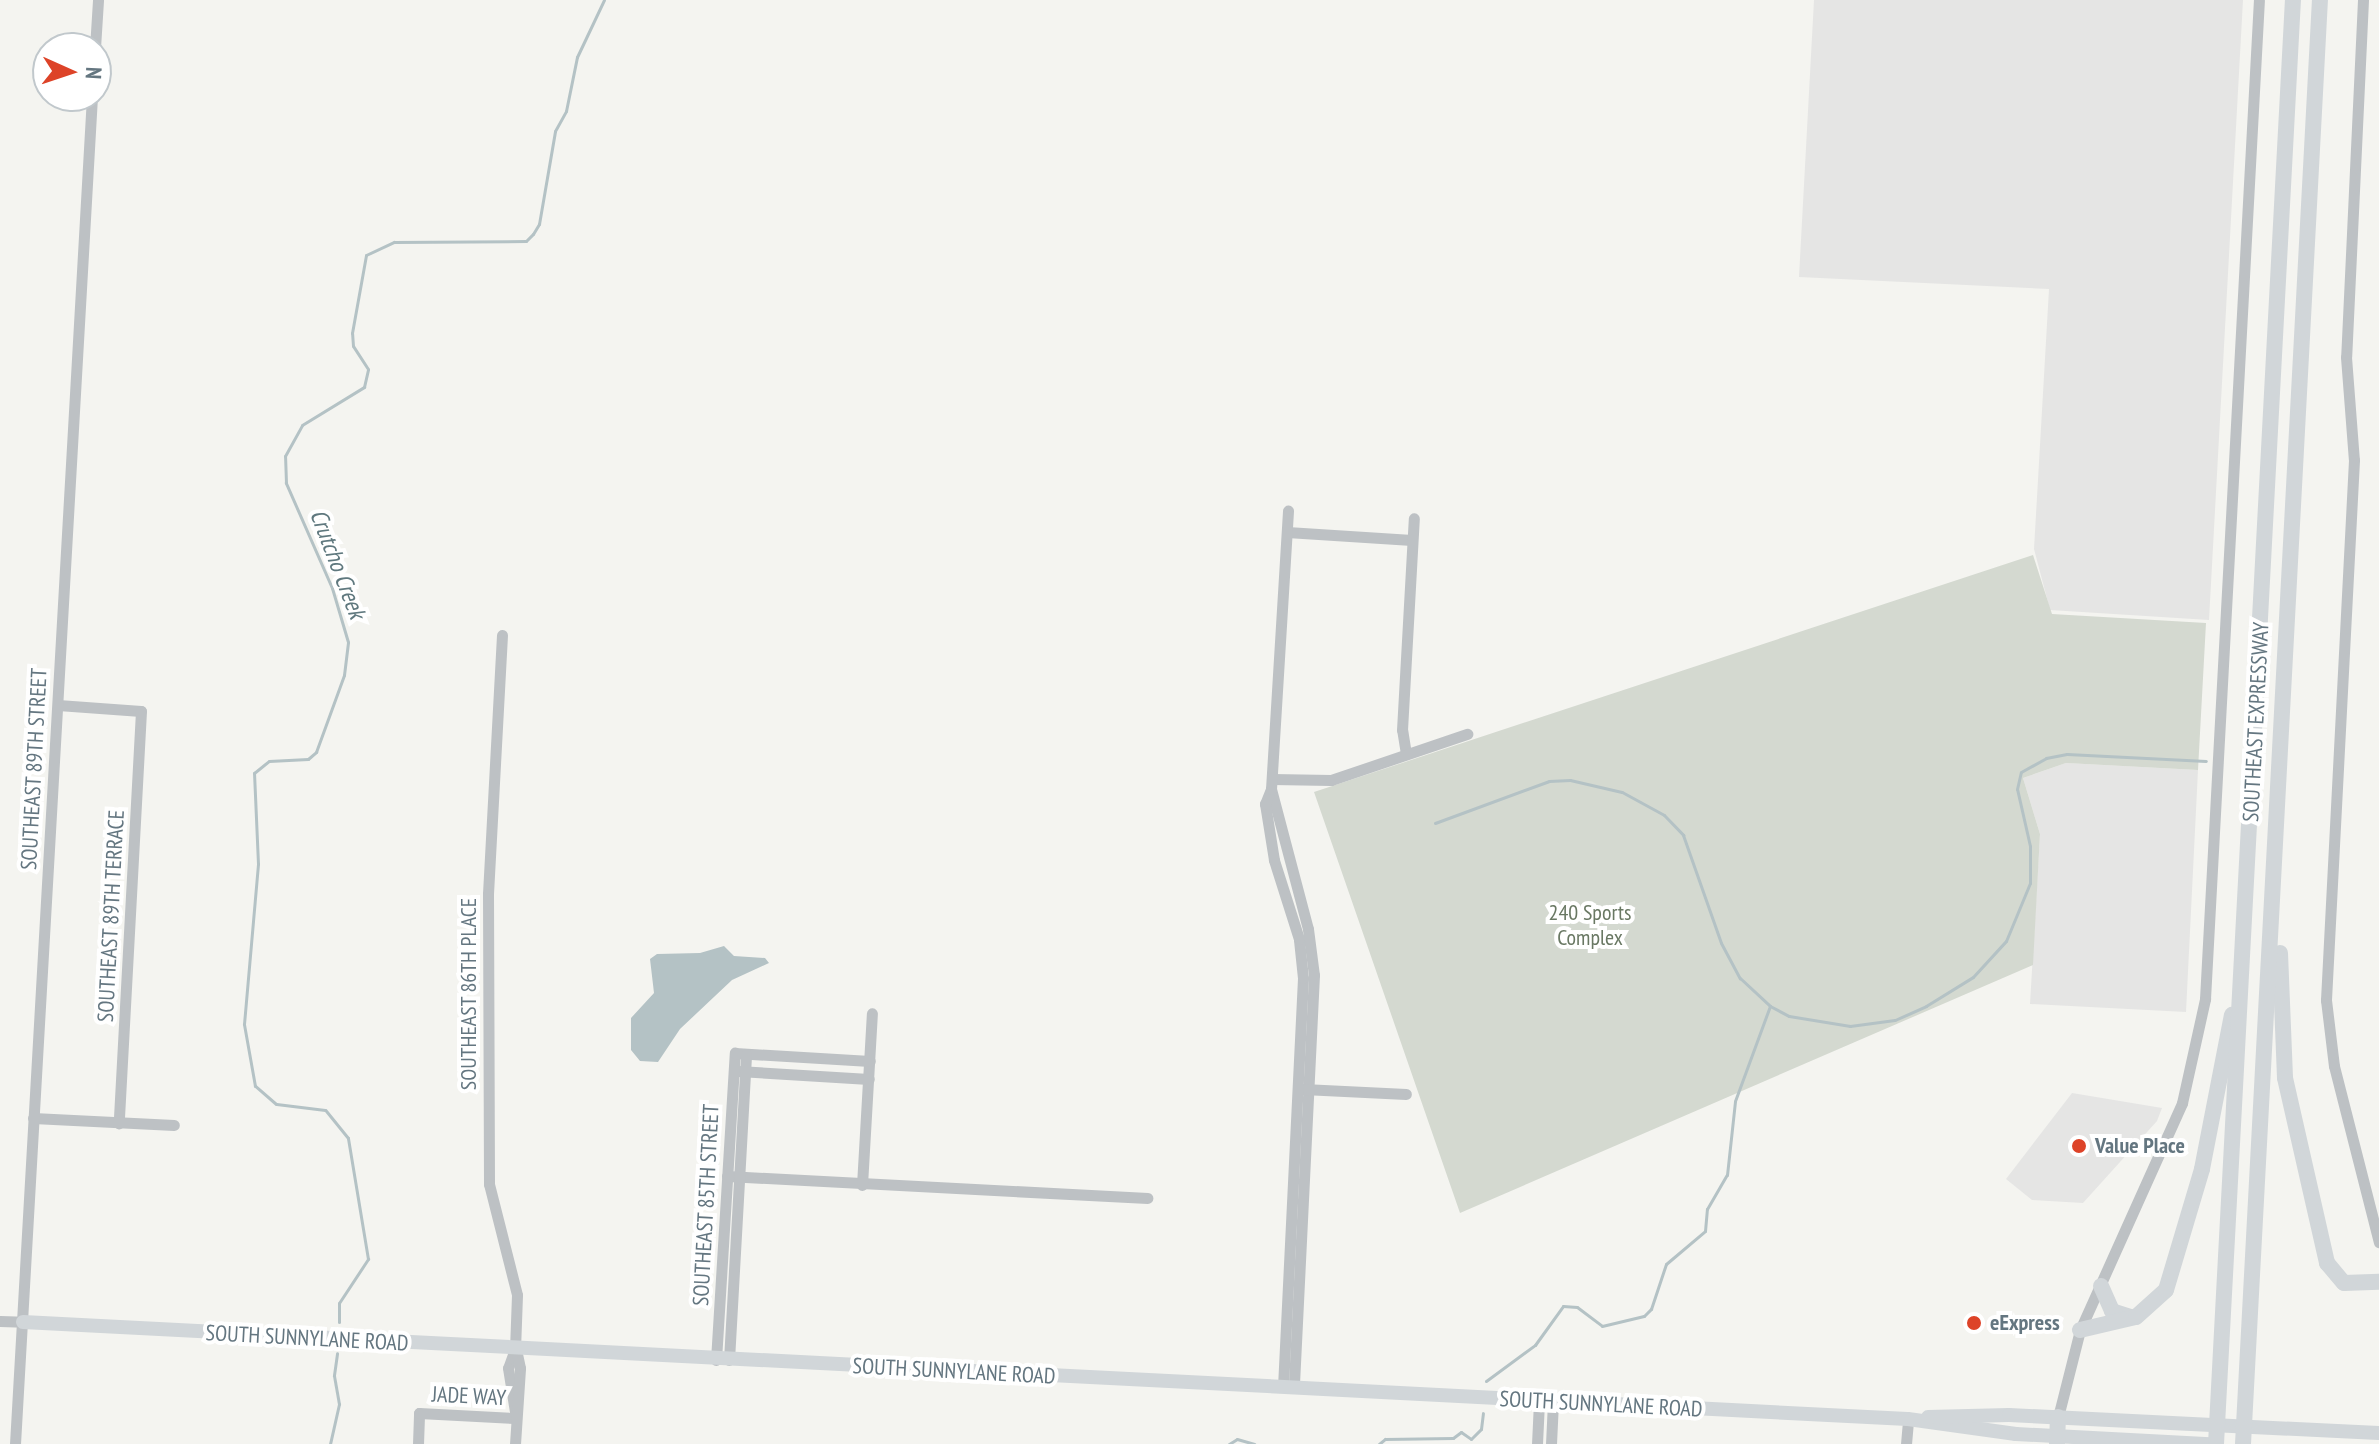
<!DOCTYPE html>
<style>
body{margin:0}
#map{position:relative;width:2379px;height:1444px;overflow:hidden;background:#f4f4f0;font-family:"PT Sans Narrow",sans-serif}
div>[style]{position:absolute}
.built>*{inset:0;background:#e5e5e4}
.green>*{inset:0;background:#d4d9d0}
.water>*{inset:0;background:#b4c2c5}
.stream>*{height:3px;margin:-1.5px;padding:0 1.5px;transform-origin:1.5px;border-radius:1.5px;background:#b4c2c5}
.minor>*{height:11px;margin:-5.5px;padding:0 5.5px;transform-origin:5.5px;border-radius:5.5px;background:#bdc1c4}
.major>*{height:14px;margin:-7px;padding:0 7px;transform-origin:7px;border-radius:7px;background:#d1d6d9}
.highway>*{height:16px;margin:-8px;padding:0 8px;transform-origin:8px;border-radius:8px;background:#d1d6d9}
.dots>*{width:22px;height:22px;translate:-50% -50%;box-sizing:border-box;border:4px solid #fff;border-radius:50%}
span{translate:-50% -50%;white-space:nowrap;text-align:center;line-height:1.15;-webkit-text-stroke:8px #fff;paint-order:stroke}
.street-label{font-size:22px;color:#647680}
.park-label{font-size:22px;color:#697863}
.poi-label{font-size:22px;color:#647680;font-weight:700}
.left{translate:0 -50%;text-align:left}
.water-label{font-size:24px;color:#5f787e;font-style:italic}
.north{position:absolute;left:32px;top:32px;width:80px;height:80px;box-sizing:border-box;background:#fff;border:2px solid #c1c8cc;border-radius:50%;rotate:93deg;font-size:22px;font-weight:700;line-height:32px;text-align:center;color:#647680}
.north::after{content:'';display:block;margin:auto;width:28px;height:36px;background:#dd4328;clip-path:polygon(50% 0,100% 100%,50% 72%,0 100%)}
</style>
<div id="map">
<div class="built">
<i style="clip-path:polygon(1814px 0,2243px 0,2209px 620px,2050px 610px,2034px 549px,2049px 289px,1799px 277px)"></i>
<i style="clip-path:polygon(2066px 763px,2198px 770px,2186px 1012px,2030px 1004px,2040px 834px,2023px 778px)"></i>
<i style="clip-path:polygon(2072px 1093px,2162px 1108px,2157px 1121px,2083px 1203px,2032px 1200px,2006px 1179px)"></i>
</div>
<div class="green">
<i style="clip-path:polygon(2033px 555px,2052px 614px,2206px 623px,2198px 770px,2066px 763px,2023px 778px,2040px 834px,2033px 965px,1460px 1213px,1314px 792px)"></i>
</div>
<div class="water">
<i style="clip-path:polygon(724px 946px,734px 956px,765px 958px,769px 963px,732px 980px,680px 1029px,658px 1062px,640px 1061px,631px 1050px,631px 1018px,654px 993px,650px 959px,657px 954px,700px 953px)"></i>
</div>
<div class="stream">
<i style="left:1435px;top:823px;width:121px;rotate:-20.2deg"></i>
<i style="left:1549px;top:781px;width:21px;rotate:-3deg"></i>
<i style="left:1570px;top:780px;width:53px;rotate:13deg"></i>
<i style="left:1622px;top:792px;width:48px;rotate:28.7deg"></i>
<i style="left:1664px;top:815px;width:28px;rotate:46deg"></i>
<i style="left:1683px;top:835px;width:114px;rotate:70.6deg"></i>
<i style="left:1721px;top:943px;width:40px;rotate:62deg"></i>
<i style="left:1740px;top:978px;width:41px;rotate:43deg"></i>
<i style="left:1770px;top:1006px;width:21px;rotate:28deg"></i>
<i style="left:1789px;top:1016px;width:62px;rotate:9.3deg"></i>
<i style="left:1850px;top:1026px;width:45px;rotate:-7.6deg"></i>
<i style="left:1895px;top:1020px;width:34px;rotate:-24deg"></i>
<i style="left:1926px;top:1006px;width:55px;rotate:-31.7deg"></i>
<i style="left:1973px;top:977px;width:49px;rotate:-47.5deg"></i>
<i style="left:2006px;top:941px;width:63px;rotate:-67.5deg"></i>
<i style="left:2030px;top:883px;width:37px;rotate:-90deg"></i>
<i style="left:2030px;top:846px;width:58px;rotate:-102.8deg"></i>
<i style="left:2017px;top:789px;width:17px;rotate:-77deg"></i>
<i style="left:2021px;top:772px;width:29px;rotate:-29deg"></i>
<i style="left:2046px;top:758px;width:21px;rotate:-11deg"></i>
<i style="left:2067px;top:754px;width:139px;rotate:2.9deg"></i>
<i style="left:339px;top:1322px;width:19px;rotate:-90deg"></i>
<i style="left:339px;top:1303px;width:53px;rotate:-56.6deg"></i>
<i style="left:368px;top:1259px;width:123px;rotate:-99.4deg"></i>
<i style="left:348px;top:1138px;width:36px;rotate:-129deg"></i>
<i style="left:325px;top:1110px;width:49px;rotate:-173deg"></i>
<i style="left:276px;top:1104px;width:28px;rotate:-139deg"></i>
<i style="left:255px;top:1086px;width:63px;rotate:-100.1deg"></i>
<i style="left:244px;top:1024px;width:161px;rotate:-85deg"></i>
<i style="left:258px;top:864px;width:91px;rotate:-92.5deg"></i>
<i style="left:254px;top:773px;width:19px;rotate:-39deg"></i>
<i style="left:269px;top:761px;width:39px;rotate:-3deg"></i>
<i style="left:308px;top:759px;width:11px;rotate:-41deg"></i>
<i style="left:316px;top:752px;width:82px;rotate:-70deg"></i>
<i style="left:344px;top:675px;width:33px;rotate:-83deg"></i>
<i style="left:348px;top:642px;width:56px;rotate:-106.5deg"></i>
<i style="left:332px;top:588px;width:115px;rotate:-113.7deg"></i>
<i style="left:286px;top:483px;width:27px;rotate:-92deg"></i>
<i style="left:285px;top:456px;width:35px;rotate:-61deg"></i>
<i style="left:302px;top:425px;width:73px;rotate:-31.5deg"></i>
<i style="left:364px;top:387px;width:18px;rotate:-77deg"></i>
<i style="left:368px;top:369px;width:27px;rotate:-123deg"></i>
<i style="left:353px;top:346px;width:13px;rotate:-94deg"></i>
<i style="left:352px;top:333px;width:79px;rotate:-79.8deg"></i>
<i style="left:366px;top:255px;width:31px;rotate:-25deg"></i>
<i style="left:394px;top:242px;width:132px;rotate:-0.4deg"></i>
<i style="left:526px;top:241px;width:10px;rotate:-45deg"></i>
<i style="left:533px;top:234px;width:12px;rotate:-59deg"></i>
<i style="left:539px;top:224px;width:94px;rotate:-80.2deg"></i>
<i style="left:555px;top:131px;width:23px;rotate:-61deg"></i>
<i style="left:566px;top:111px;width:55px;rotate:-78.5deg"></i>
<i style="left:577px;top:57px;width:63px;rotate:-64.7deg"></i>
<i style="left:1486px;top:1381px;width:61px;rotate:-36.3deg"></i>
<i style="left:1535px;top:1345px;width:48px;rotate:-54.3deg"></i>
<i style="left:1563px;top:1306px;width:14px;rotate:4deg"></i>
<i style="left:1577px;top:1307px;width:31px;rotate:37deg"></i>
<i style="left:1602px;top:1326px;width:43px;rotate:-13.4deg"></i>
<i style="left:1644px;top:1316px;width:10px;rotate:-45deg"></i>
<i style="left:1651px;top:1309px;width:47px;rotate:-71.6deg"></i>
<i style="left:1666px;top:1264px;width:51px;rotate:-40.2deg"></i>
<i style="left:1705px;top:1231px;width:22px;rotate:-85deg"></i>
<i style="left:1707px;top:1209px;width:39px;rotate:-60deg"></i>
<i style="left:1727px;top:1175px;width:74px;rotate:-83.8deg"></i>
<i style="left:1735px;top:1101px;width:101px;rotate:-69.8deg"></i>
<i style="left:330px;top:1444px;width:41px;rotate:-77.3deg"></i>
<i style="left:339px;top:1404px;width:29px;rotate:-100deg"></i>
<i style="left:334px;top:1375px;width:22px;rotate:-82deg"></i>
<i style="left:1229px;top:1444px;width:9px;rotate:-32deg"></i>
<i style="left:1237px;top:1439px;width:18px;rotate:16deg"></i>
<i style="left:1379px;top:1444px;width:8px;rotate:-40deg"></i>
<i style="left:1385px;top:1439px;width:68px;rotate:-0.8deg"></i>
<i style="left:1453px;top:1438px;width:10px;rotate:-37deg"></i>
<i style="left:1461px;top:1432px;width:12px;rotate:35deg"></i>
<i style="left:1471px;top:1439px;width:14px;rotate:-45deg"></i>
<i style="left:1481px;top:1429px;width:16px;rotate:-83deg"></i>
</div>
<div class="minor">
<i style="left:2363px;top:0;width:357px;rotate:92.7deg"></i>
<i style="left:2346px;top:357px;width:103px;rotate:85.6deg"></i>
<i style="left:2354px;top:460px;width:541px;rotate:92.97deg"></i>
<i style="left:2326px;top:1000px;width:66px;rotate:83.1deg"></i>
<i style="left:2334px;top:1066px;width:182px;rotate:75.7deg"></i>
<i style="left:95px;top:48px;width:48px;rotate:-86.4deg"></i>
<i style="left:1287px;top:532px;width:125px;rotate:3.7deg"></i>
<i style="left:502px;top:635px;width:259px;rotate:93.1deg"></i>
<i style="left:488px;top:894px;width:290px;rotate:89.8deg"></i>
<i style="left:489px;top:1184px;width:114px;rotate:75.8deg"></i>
<i style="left:517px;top:1295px;width:54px;rotate:92.1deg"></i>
<i style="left:515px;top:1349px;width:20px;rotate:110deg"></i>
<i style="left:508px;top:1368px;width:51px;rotate:80.9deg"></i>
<i style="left:58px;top:705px;width:83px;rotate:4.1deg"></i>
<i style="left:141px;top:711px;width:413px;rotate:93.1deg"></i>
<i style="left:1406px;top:754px;width:24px;rotate:-99deg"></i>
<i style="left:1402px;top:730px;width:212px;rotate:-86.8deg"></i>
<i style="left:1272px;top:779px;width:59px;rotate:1deg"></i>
<i style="left:1331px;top:780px;width:144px;rotate:-18.7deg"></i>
<i style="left:1271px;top:789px;width:145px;rotate:75.2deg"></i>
<i style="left:1308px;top:929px;width:46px;rotate:82.6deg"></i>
<i style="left:1314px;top:975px;width:413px;rotate:92.8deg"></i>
<i style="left:738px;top:1071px;width:131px;rotate:3.5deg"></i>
<i style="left:1303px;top:1089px;width:103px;rotate:2.8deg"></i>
<i style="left:33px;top:1118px;width:141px;rotate:2.8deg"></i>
<i style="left:727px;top:1176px;width:421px;rotate:3deg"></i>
<i style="left:862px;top:1185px;width:172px;rotate:-86.7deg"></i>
<i style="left:0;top:1321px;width:23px;rotate:2deg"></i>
<i style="left:716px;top:1360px;width:308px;rotate:-86.5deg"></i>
<i style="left:735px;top:1053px;width:135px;rotate:3.4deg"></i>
<i style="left:729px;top:1360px;width:306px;rotate:-86.8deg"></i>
<i style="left:1283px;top:1387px;width:409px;rotate:-87.2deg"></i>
<i style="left:1303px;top:978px;width:39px;rotate:-96deg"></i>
<i style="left:1299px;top:939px;width:83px;rotate:-107.6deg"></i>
<i style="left:1274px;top:860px;width:57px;rotate:-99.1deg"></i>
<i style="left:1265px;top:804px;width:16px;rotate:-68deg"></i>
<i style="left:1271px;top:789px;width:279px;rotate:-86.5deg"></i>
<i style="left:2058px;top:1417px;width:90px;rotate:-75.8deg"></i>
<i style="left:2080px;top:1330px;width:249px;rotate:-65.8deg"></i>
<i style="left:2182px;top:1103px;width:107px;rotate:-77.5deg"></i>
<i style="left:2205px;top:999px;width:1000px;rotate:-86.91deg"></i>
<i style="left:15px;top:1444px;width:1350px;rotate:-86.73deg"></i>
<i style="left:418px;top:1444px;width:31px;rotate:-88deg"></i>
<i style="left:419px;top:1413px;width:97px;rotate:3deg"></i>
<i style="left:515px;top:1444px;width:76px;rotate:-86.2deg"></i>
<i style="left:520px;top:1368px;width:19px;rotate:-102deg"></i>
<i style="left:1537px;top:1444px;width:43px;rotate:-87.3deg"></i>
<i style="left:1551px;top:1444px;width:43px;rotate:-87.3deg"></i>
<i style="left:1906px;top:1444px;width:25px;rotate:-85deg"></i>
</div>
<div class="major">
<i style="left:23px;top:1322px;width:1887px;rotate:2.95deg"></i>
<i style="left:1908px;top:1419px;width:109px;rotate:7.9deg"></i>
<i style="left:2016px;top:1434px;width:194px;rotate:3deg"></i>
<i style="left:1928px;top:1417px;width:81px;rotate:-1.4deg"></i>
<i style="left:2009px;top:1415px;width:370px;rotate:2.8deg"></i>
</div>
<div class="highway">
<i style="left:2280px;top:953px;width:125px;rotate:87.7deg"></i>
<i style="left:2285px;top:1078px;width:190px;rotate:77.2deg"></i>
<i style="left:2327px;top:1263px;width:26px;rotate:50deg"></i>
<i style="left:2344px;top:1283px;width:35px;rotate:-2deg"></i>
<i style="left:2101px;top:1286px;width:27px;rotate:66deg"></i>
<i style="left:2112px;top:1311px;width:19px;rotate:18deg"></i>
<i style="left:2080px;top:1330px;width:57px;rotate:-13.1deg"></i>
<i style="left:2136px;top:1317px;width:40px;rotate:-42deg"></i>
<i style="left:2166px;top:1290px;width:126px;rotate:-73.4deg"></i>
<i style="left:2202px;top:1169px;width:157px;rotate:-79deg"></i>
<i style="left:2057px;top:1444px;width:27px;rotate:-88deg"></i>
<i style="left:2216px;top:1444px;width:1446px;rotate:-86.95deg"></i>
<i style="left:2243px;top:1444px;width:1446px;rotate:-86.95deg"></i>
</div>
<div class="dots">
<i style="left:2079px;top:1146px;background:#dd4328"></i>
<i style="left:1974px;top:1323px;background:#dd4328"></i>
</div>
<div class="street-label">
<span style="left:2256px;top:722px;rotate:-87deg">SOUTHEAST EXPRESSWAY</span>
<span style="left:34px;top:769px;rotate:-87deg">SOUTHEAST 89TH STREET</span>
<span style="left:111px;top:916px;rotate:-87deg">SOUTHEAST 89TH TERRACE</span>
<span style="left:469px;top:994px;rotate:-90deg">SOUTHEAST 86TH PLACE</span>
<span style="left:706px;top:1205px;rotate:-87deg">SOUTHEAST 85TH STREET</span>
<span style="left:307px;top:1338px;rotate:3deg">SOUTH SUNNYLANE ROAD</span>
<span style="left:954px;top:1371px;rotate:3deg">SOUTH SUNNYLANE ROAD</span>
<span style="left:469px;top:1396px;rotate:3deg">JADE WAY</span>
<span style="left:1601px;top:1404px;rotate:3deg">SOUTH SUNNYLANE ROAD</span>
</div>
<div class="park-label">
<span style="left:1590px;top:925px">240 Sports<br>Complex</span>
</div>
<div class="poi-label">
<span class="left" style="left:2095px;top:1146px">Value Place</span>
<span class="left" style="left:1990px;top:1323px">eExpress</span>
</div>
<div class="water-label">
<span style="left:338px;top:564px;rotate:69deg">Crutcho Creek</span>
</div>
<div class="north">N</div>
</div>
